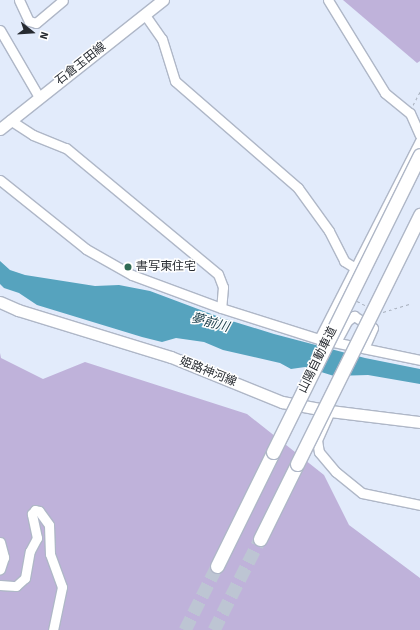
<!DOCTYPE html>
<meta charset="utf-8">
<style>
body{margin:0}
#map{position:relative;width:420px;height:630px;overflow:hidden;background:#e2ebfb;font-family:"Source Sans 3","Noto Sans JP",sans-serif}
div>[style]{position:absolute}
.green>*{inset:0;background:#bfb2da}
.water>*{inset:0;background:#56a3be}
.highway-tunnel>*{height:13px;margin-top:-6.5px;transform-origin:0;background:repeating-linear-gradient(90deg,#bdc5d3 0 13px,transparent 0 19px)}
.path>*{height:1px;margin-top:-0.5px;transform-origin:0;background:repeating-linear-gradient(90deg,#a9b1be 0 3px,transparent 0 6px)}
.roads{filter:drop-shadow(1px 0 #afb7c7) drop-shadow(-1px 0 #afb7c7) drop-shadow(0 1px #afb7c7) drop-shadow(0 -1px #afb7c7)}
.minor>*{height:9px;margin:-4.5px;padding:0 4.5px;transform-origin:4.5px;border-radius:4.5px;background:#fff}
.major>*{height:11px;margin:-5.5px;padding:0 5.5px;transform-origin:5.5px;border-radius:5.5px;background:#fff}
.highway>*{height:13px;margin:-6.5px;padding:0 6.5px;transform-origin:6.5px;border-radius:6.5px;background:#fff}
.bridges{filter:drop-shadow(1px 0 #afb7c7) drop-shadow(-1px 0 #afb7c7) drop-shadow(0 1px #afb7c7) drop-shadow(0 -1px #afb7c7)}
.highway-bridge>*{height:13px;margin:-6.5px;padding:0 6.5px;transform-origin:6.5px;border-radius:6.5px;background:#fff}
.dots>*{width:11px;height:11px;translate:-50% -50%;box-sizing:border-box;border:2px solid #fff;border-radius:50%}
span{translate:-50% -50%;white-space:nowrap;text-align:center;line-height:1.15;-webkit-text-stroke:3px #fff;paint-order:stroke}
.street-label{font-size:12px;color:#272b31}
.poi-label{font-size:12px;color:#272b31}
.left{translate:0 -50%;text-align:left}
.water-label{font-size:13px;color:#183c48;font-style:italic}
.north{position:absolute;left:12px;top:12px;width:40px;height:40px;-webkit-text-stroke:3px #fff;paint-order:stroke;rotate:107deg;font-size:11px;font-weight:700;line-height:16px;text-align:center;color:#272b31}
.north::after{content:'';display:block;margin:auto;width:14px;height:18px;background:#272b31;clip-path:polygon(50% 0,100% 100%,50% 72%,0 100%)}
</style>
<div id="map">
<div class="green">
<i style="clip-path:polygon(343px 0,420px 0,420px 61px,417px 63px)"></i>
<i style="clip-path:polygon(0 353px,1px 358px,43px 379px,85px 362px,247px 414px,324px 475px,349px 525px,420px 578px,420px 630px,0 630px)"></i>
</div>
<div class="water">
<i style="clip-path:polygon(0 261px,10px 270px,25px 275px,95px 286px,119px 285px,150px 291px,222px 318px,274px 334px,365px 358px,420px 369px,420px 384px,368px 375px,334px 376px,305px 367px,291px 369px,280px 363px,223px 350px,204px 342px,176px 338px,162px 342px,142px 337px,37px 305px,19px 293px,4px 288px,0 284px)"></i>
</div>
<div class="highway-tunnel">
<i style="left:185px;top:630px;width:72px;rotate:-63.4deg"></i>
<i style="left:214px;top:630px;width:102px;rotate:-63.2deg"></i>
</div>
<div class="path">
<i style="left:413px;top:105px;width:15px;rotate:-62deg"></i>
<i style="left:357px;top:301px;width:9px;rotate:27deg"></i>
<i style="left:383px;top:312px;width:30px;rotate:-17deg"></i>
</div>
<div class="roads">
<div class="minor">
<i style="left:19px;top:0;width:23px;rotate:65deg"></i>
<i style="left:29px;top:21px;width:7px;rotate:16deg"></i>
<i style="left:36px;top:23px;width:35px;rotate:-40deg"></i>
<i style="left:328px;top:0;width:109px;rotate:58.5deg"></i>
<i style="left:385px;top:93px;width:32px;rotate:39deg"></i>
<i style="left:410px;top:113px;width:24px;rotate:66deg"></i>
<i style="left:145px;top:15px;width:29px;rotate:55deg"></i>
<i style="left:162px;top:39px;width:44px;rotate:72.8deg"></i>
<i style="left:175px;top:81px;width:163px;rotate:41deg"></i>
<i style="left:298px;top:188px;width:53px;rotate:54.2deg"></i>
<i style="left:329px;top:231px;width:34px;rotate:63deg"></i>
<i style="left:344px;top:261px;width:13px;rotate:32deg"></i>
<i style="left:0;top:30px;width:78px;rotate:59.8deg"></i>
<i style="left:10px;top:120px;width:27px;rotate:33deg"></i>
<i style="left:33px;top:135px;width:35px;rotate:22deg"></i>
<i style="left:66px;top:148px;width:197px;rotate:39.7deg"></i>
<i style="left:218px;top:274px;width:14px;rotate:69deg"></i>
<i style="left:223px;top:287px;width:21px;rotate:95deg"></i>
<i style="left:0;top:180px;width:110px;rotate:38.7deg"></i>
<i style="left:86px;top:249px;width:53px;rotate:29.5deg"></i>
<i style="left:132px;top:275px;width:95px;rotate:20.3deg"></i>
<i style="left:221px;top:308px;width:103px;rotate:17.6deg"></i>
<i style="left:319px;top:339px;width:103px;rotate:11.7deg"></i>
<i style="left:319px;top:339px;width:222px;rotate:-63deg"></i>
<i style="left:336px;top:342px;width:24px;rotate:-62deg"></i>
<i style="left:347px;top:321px;width:9px;rotate:-36deg"></i>
<i style="left:354px;top:316px;width:22px;rotate:32deg"></i>
<i style="left:373px;top:328px;width:22px;rotate:114deg"></i>
<i style="left:330px;top:411px;width:32px;rotate:114deg"></i>
<i style="left:317px;top:440px;width:12px;rotate:81deg"></i>
<i style="left:319px;top:452px;width:26px;rotate:50deg"></i>
<i style="left:336px;top:472px;width:33px;rotate:39deg"></i>
<i style="left:362px;top:493px;width:59px;rotate:11.7deg"></i>
<i style="left:0;top:542px;width:16px;rotate:75deg"></i>
<i style="left:4px;top:557px;width:13px;rotate:108deg"></i>
<i style="left:0;top:585px;width:16px;rotate:4deg"></i>
<i style="left:16px;top:586px;width:12px;rotate:-42deg"></i>
<i style="left:25px;top:578px;width:27px;rotate:-80deg"></i>
<i style="left:30px;top:551px;width:15px;rotate:-62deg"></i>
<i style="left:37px;top:538px;width:25px;rotate:-102deg"></i>
<i style="left:32px;top:514px;width:5px;rotate:-53deg"></i>
<i style="left:35px;top:510px;width:4px;rotate:14deg"></i>
<i style="left:39px;top:511px;width:17px;rotate:54deg"></i>
<i style="left:49px;top:525px;width:29px;rotate:88deg"></i>
<i style="left:50px;top:554px;width:35px;rotate:70deg"></i>
<i style="left:62px;top:587px;width:44px;rotate:101.8deg"></i>
</div>
<div class="major">
<i style="left:0;top:129px;width:208px;rotate:-38.4deg"></i>
<i style="left:0;top:302px;width:20px;rotate:24deg"></i>
<i style="left:18px;top:310px;width:160px;rotate:17.1deg"></i>
<i style="left:171px;top:357px;width:120px;rotate:22.1deg"></i>
<i style="left:282px;top:402px;width:49px;rotate:10.6deg"></i>
<i style="left:330px;top:411px;width:91px;rotate:7deg"></i>
</div>
<div class="highway">
<i style="left:260px;top:539px;width:84px;rotate:-63.7deg"></i>
<i style="left:217px;top:566px;width:127px;rotate:-63.8deg"></i>
</div>
</div>
<div class="bridges">
<div class="highway-bridge">
<i style="left:273px;top:452px;width:331px;rotate:-63.7deg"></i>
<i style="left:297px;top:464px;width:278px;rotate:-63.7deg"></i>
</div>
</div>
<div class="dots">
<i style="left:128px;top:267px;background:#306b55"></i>
</div>
<div class="street-label">
<span style="left:81px;top:64px;rotate:-38deg">石倉玉田線</span>
<span style="left:318px;top:360px;rotate:-64deg">山陽自動車道</span>
<span style="left:208px;top:372px;rotate:22deg">姫路神河線</span>
</div>
<div class="poi-label">
<span class="left" style="left:136px;top:267px">書写東住宅</span>
</div>
<div class="water-label">
<span style="left:210px;top:323px;rotate:15deg">夢前川</span>
</div>
<div class="north">N</div>
</div>
